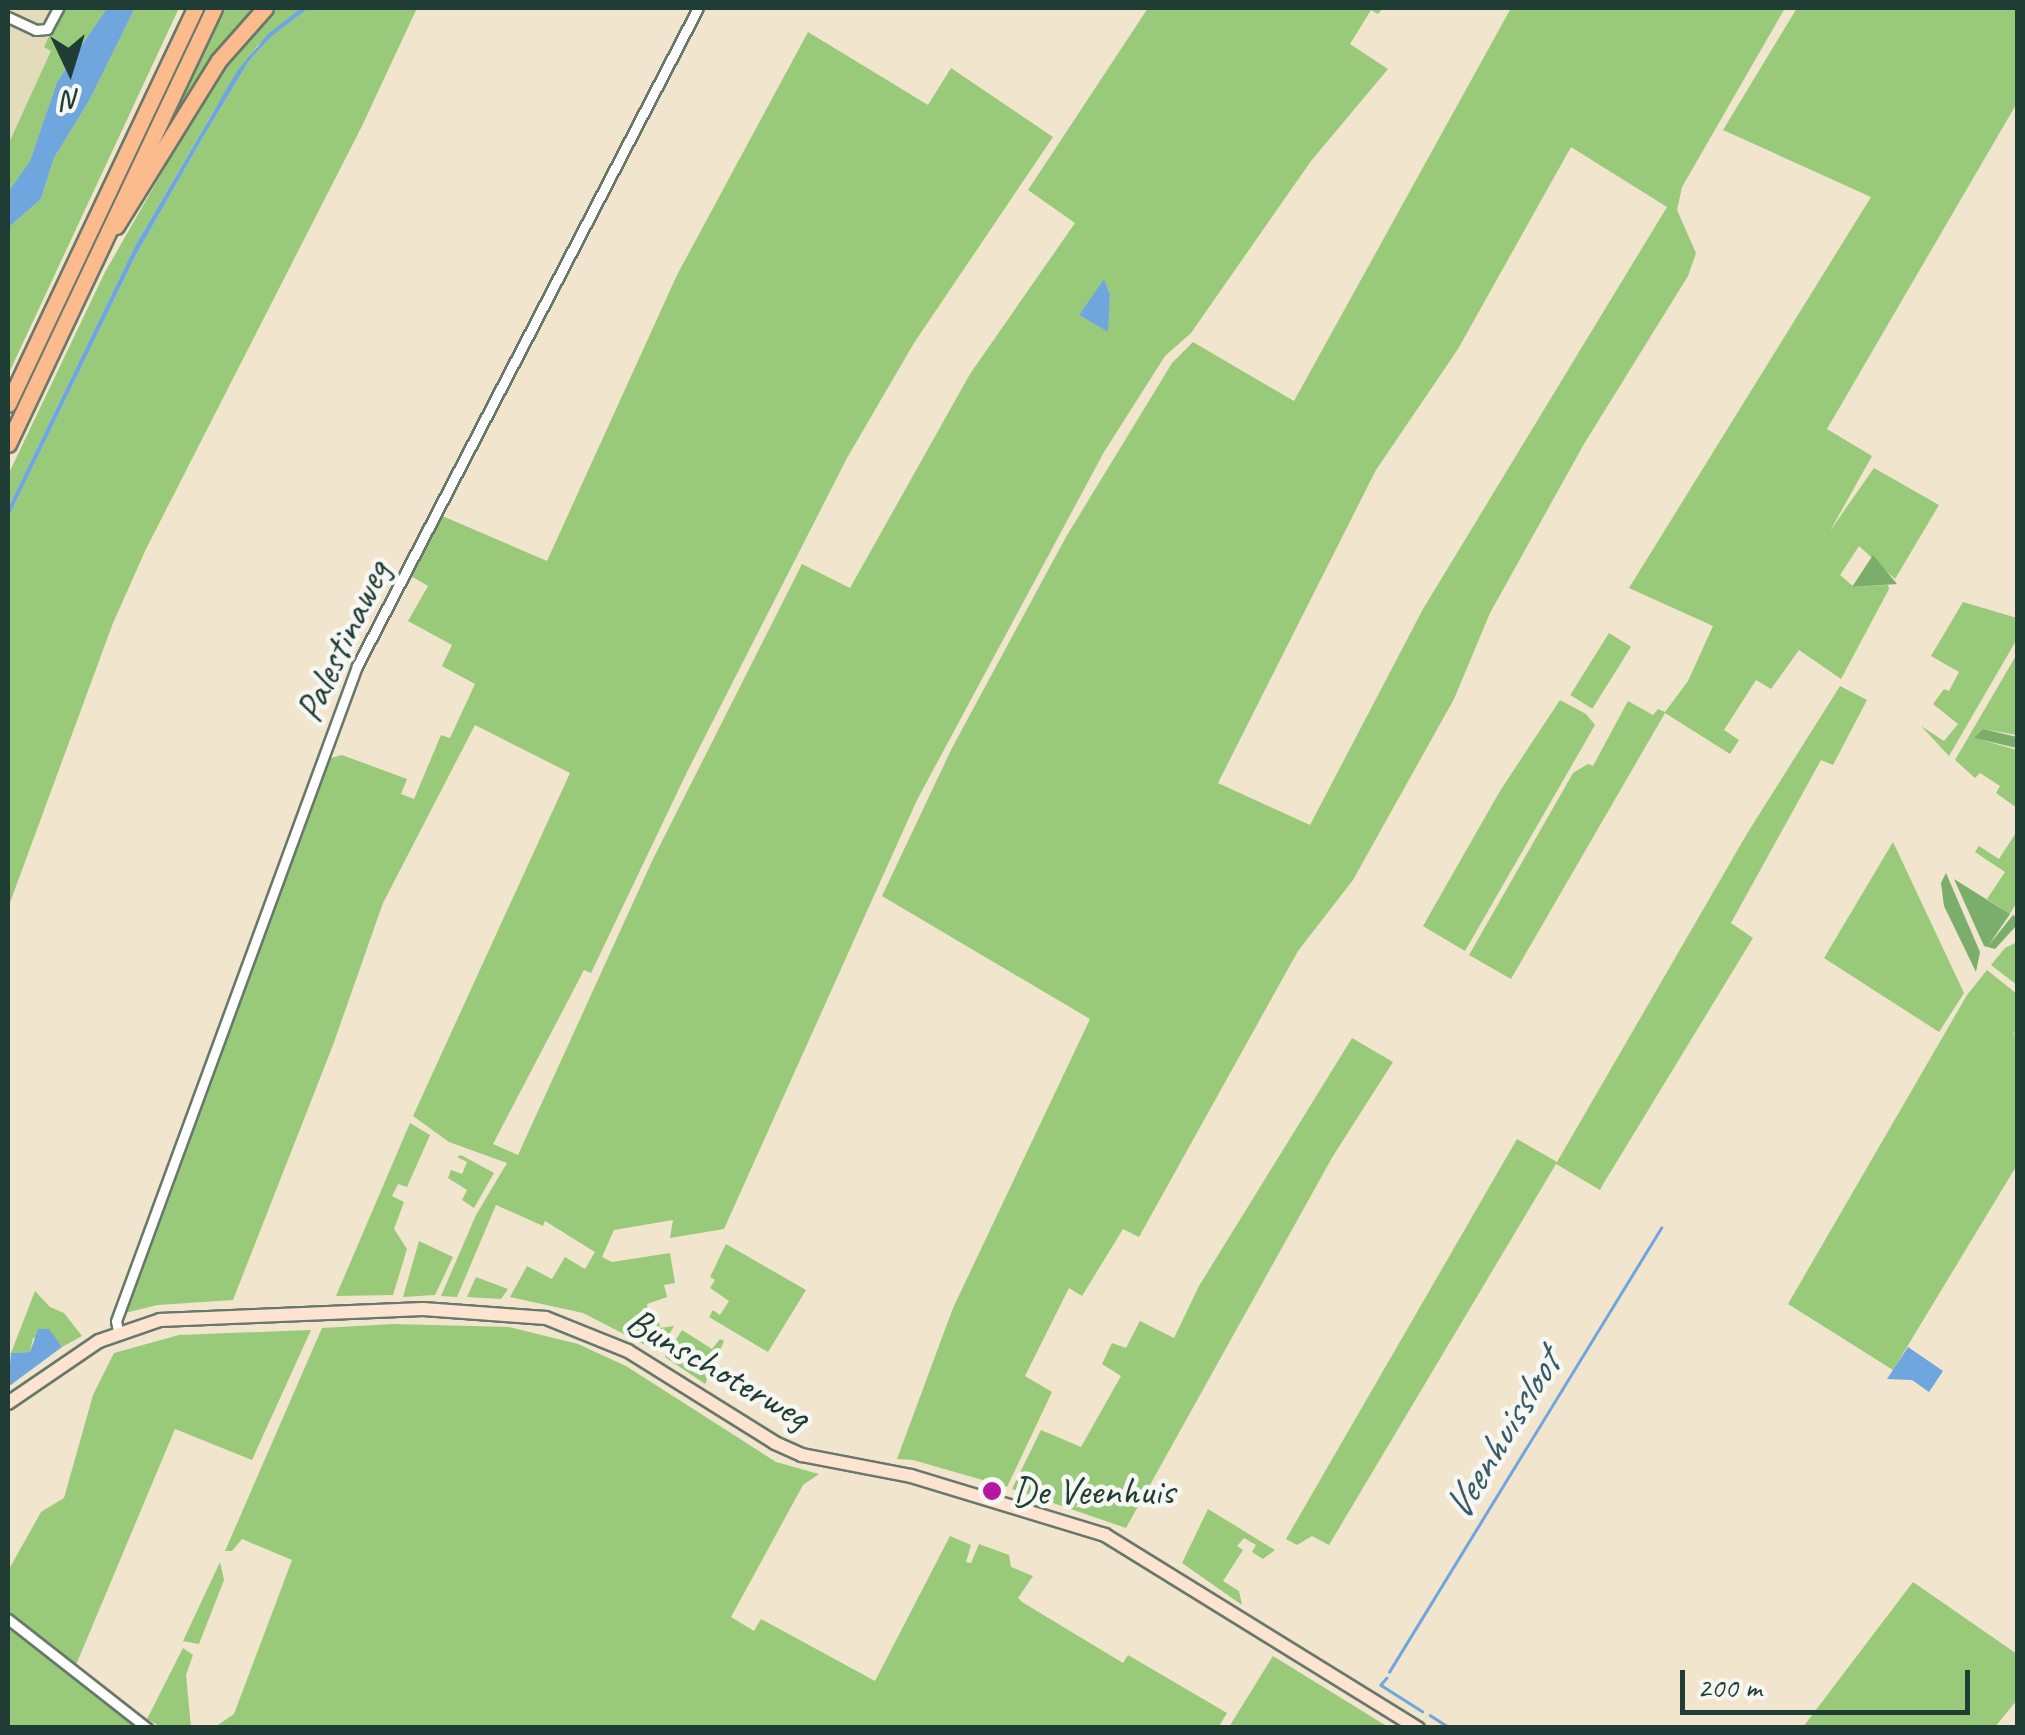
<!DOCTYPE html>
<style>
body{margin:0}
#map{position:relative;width:2025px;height:1735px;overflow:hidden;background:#f1e5cd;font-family:Caveat,sans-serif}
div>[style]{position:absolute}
.built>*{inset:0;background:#e2dcba}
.green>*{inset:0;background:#98ca7a;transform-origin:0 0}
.forest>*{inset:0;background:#7aae6a}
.water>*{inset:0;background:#6fa6dd}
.stream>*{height:2.5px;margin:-1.25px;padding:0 1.25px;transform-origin:1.25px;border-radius:1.25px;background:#6fa6dd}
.roads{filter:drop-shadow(2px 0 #68786a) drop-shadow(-2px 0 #68786a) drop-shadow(0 2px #68786a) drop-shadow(0 -2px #68786a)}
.street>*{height:9px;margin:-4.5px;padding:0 4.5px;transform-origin:4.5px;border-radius:4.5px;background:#fff}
.secondary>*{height:12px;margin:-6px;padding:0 6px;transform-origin:6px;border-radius:6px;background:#fde4d1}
.highway>*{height:15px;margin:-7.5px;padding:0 7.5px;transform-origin:7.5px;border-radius:7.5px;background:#fbbb8c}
.dots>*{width:28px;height:28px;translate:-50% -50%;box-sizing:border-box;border:5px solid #f6f6f2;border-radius:50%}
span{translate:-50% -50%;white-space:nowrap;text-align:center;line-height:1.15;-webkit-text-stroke:9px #f6f6f2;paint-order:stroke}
.street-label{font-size:40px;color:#1f3d34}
.poi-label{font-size:40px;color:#1f3d34}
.left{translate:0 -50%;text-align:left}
.water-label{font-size:42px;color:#375c67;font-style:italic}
.frame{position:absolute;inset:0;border:10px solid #1f3d34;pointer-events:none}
.north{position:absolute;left:20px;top:20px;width:100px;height:100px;-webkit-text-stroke:8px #f6f6f2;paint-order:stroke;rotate:176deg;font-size:28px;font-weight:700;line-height:40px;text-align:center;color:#1f3d34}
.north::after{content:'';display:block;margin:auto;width:35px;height:45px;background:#1f3d34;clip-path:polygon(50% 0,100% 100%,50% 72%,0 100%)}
.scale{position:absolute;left:1680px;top:1670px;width:290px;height:45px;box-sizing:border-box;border:5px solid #1f3d34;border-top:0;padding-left:12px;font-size:30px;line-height:35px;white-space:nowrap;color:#1f3d34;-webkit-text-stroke:8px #f6f6f2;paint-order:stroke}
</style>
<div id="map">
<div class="built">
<i style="clip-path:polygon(8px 8px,120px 8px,8px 219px)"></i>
</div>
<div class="green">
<i style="clip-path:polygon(62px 8px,107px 8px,57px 82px,30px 161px,8px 192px,8px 145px,51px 51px,44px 47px)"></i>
<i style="clip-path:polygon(135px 8px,179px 8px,8px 375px,8px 228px,41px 199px,54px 158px,89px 101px)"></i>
<i style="clip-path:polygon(226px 8px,260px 8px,155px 155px)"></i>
<i style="clip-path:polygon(278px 8px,301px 8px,257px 46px,214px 110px,135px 246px,8px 508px,8px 475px,105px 272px,216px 78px,234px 52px)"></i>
<i style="clip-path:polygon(309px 8px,417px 8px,362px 126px,146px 549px,113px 623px,8px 908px,8px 518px,136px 255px,202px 139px,249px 61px,271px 37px)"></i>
<i style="clip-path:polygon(evenodd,1148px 8px,1383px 8px,1378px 14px,1371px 10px,1350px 44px,1388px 69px,1311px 161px,1191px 333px,1165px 356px,1104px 452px,917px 800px,724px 1229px,670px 1238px,673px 1220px,614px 1230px,602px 1257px,612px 1262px,670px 1253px,675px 1283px,664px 1285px,667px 1297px,647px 1304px,649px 1317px,658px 1317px,660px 1328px,674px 1326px,659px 1352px,583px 1313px,510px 1297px,527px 1266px,552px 1279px,565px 1257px,585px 1269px,595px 1252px,545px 1221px,543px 1226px,496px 1205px,457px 1297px,441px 1296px,476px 1215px,507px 1163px,449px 1142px,413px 1116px,570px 773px,475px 725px,383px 903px,333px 1045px,233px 1300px,157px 1305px,125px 1313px,328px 759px,342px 755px,407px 779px,401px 794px,414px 799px,441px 735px,450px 738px,475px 684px,442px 666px,452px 645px,408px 621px,428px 586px,409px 575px,440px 515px,547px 561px,677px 275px,808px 32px,928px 105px,951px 68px,1053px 137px,914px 343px,847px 458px,688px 770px,591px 973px,584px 970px,493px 1144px,518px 1155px,653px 859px,802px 564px,850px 588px,970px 374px,1075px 223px,1028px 190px,1148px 8px,1104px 280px,1110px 296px,1107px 331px,1079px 315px,1104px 280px)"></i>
<i style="clip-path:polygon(evenodd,1511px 8px,1785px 8px,1682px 187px,1677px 210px,1696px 253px,1688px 276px,1584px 444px,1490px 613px,1454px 699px,1353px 880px,1298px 951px,1139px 1237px,1123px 1229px,1082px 1296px,1069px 1288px,1025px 1376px,1052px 1392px,1007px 1487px,913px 1460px,897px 1459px,953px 1308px,1090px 1019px,882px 896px,952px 748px,1066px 537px,1172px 363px,1193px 342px,1294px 401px,1511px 8px,1571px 147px,1667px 207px,1423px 609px,1310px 825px,1218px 783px,1376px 470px,1458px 349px,1571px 147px)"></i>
<i style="clip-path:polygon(1797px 8px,2017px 8px,2017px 103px,1827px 429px,1872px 456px,1830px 531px,1874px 468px,1939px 505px,1895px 579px,1859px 546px,1840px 575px,1854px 587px,1888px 585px,1889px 589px,1841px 679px,1799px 650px,1771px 689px,1756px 680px,1724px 730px,1739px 740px,1730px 754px,1665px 713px,1511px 979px,1469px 955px,1573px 773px,1588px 764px,1593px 766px,1628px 701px,1653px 715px,1658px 709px,1665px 712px,1688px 681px,1713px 626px,1629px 588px,1871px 197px,1723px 130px)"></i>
<i style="clip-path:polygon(1963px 602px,2017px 618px,2017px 639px,1949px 756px,1921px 726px,1944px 741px,1958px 724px,1933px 704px,1944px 689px,1949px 691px,1959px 672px,1931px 656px)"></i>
<i style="left:1609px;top:633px;width:26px;height:73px;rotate:32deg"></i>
<i style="clip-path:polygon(2017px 654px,2017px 735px,1983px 729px,1975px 738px,2017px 750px,2017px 808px,1996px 793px,2000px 786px,1980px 773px,1975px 778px,1955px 760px)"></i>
<i style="clip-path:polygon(1840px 686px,1867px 700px,1833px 765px,1821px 760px,1731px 923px,1753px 938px,1602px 1186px,1600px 1190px,1556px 1164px,1329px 1545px,1312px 1536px,1297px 1545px,1286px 1539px,1517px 1139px,1557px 1162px,1748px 832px)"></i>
<i style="clip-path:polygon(1560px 700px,1586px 714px,1595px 725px,1465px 951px,1423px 926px,1500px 791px)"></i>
<i style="clip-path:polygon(2017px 831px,2017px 902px,2010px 914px,1987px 899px,2005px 872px,1975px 852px,1979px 846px,1999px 859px)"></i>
<i style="clip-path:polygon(1893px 842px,1964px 993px,1939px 1032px,1824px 958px)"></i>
<i style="clip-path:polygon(2017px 942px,2017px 985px,1991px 965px,2005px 948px)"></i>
<i style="clip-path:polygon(1987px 970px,2017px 994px,2017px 1035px,2012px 1032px,2018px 1038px,2017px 1165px,1893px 1370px,1788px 1304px,1967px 995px)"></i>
<i style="clip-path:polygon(1352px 1038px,1393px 1062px,1333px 1156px,1126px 1528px,1012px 1489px,1041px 1430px,1081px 1447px,1121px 1376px,1102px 1364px,1112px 1343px,1126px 1348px,1140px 1321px,1174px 1338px,1199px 1286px)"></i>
<i style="clip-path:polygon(410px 1123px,430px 1135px,407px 1187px,398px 1184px,392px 1196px,404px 1202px,394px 1229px,407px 1249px,393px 1295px,336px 1296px)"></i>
<i style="clip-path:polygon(461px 1155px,494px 1173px,474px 1208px,462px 1200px,467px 1190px,448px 1178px,451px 1170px,462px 1174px,467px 1162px,457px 1157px)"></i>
<i style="clip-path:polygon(419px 1241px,453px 1257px,435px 1295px,403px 1297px)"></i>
<i style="clip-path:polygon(726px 1244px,806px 1290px,768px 1352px,709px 1317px,713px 1310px,720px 1315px,729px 1301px,710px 1288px,715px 1280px,710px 1277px)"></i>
<i style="clip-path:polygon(476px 1277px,508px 1289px,501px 1299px,467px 1297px)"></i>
<i style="clip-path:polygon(35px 1291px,50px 1307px,64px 1313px,82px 1336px,62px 1347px,52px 1335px,33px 1338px,30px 1352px,11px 1353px)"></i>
<i style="clip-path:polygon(393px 1324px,509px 1327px,578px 1344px,626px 1366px,776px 1462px,819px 1474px,803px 1485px,731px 1617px,754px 1631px,761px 1619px,875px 1681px,950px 1536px,971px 1545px,966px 1562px,971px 1563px,979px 1544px,1009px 1555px,1011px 1567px,1033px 1576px,1018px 1598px,1022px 1602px,1123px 1663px,1128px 1655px,1227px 1713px,1218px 1728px,215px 1727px,234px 1714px,292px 1560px,242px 1539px,232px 1551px,225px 1551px,322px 1328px)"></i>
<i style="clip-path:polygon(311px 1330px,252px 1460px,175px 1429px,76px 1665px,8px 1611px,8px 1571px,41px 1512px,64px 1498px,93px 1395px,114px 1353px,179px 1335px)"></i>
<i style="clip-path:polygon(682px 1330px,712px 1349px,720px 1339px,724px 1341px,705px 1384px,665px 1357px)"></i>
<i style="clip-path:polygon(1208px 1509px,1275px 1550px,1263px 1559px,1252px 1552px,1256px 1545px,1244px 1538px,1237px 1546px,1243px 1550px,1223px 1581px,1239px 1591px,1242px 1605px,1182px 1563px)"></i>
<i style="clip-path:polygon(220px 1562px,224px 1580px,199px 1644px,183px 1641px)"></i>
<i style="clip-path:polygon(1913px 1582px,2017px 1654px,2017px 1700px,1995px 1727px,1803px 1727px)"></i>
<i style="clip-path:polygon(8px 1627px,27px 1643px,142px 1727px,8px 1727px)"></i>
<i style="clip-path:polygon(183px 1648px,193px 1655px,186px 1675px,191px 1727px,161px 1727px,147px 1719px)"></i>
<i style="clip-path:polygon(1273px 1656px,1359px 1709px,1388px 1727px,1229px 1727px)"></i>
</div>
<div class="forest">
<i style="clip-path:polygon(1873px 555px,1897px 584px,1852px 587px,1854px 584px)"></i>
<i style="clip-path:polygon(1983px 729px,2017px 737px,2017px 748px,1974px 738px)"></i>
<i style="clip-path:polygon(1946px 873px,1980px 952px,1976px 972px,1944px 906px,1941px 883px)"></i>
<i style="clip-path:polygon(1954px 879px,2010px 914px,1988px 946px,2013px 915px,2017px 918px,2017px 925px,1995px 949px,1984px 946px)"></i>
</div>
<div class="water">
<i style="clip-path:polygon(107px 8px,135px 8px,89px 101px,54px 158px,41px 199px,8px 228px,8px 192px,30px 161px,57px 82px)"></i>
<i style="clip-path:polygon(301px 8px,309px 8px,271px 37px,249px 61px,202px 139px,136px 255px,8px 518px,8px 508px,135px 246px,237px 71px,268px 34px)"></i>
<i style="clip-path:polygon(1104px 279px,1110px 295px,1108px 332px,1079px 315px)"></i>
<i style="clip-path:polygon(38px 1329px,49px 1329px,62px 1347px,8px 1387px,11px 1353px,30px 1352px)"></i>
<i style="clip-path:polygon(1908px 1347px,1943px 1371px,1929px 1392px,1912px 1380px,1887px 1379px)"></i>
</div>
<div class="stream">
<i style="left:1389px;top:1672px;width:521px;rotate:-58.51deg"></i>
<i style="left:1387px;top:1678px;width:9px;rotate:131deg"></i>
<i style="left:1381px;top:1685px;width:49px;rotate:32.4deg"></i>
<i style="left:1430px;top:1715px;width:24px;rotate:33deg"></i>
</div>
<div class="roads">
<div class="street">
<i style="left:8px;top:17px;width:31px;rotate:25deg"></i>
<i style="left:36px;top:30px;width:11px;rotate:-5deg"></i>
<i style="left:47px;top:29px;width:24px;rotate:-62deg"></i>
<i style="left:118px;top:1331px;width:10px;rotate:-101deg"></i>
<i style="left:116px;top:1321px;width:698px;rotate:-69.8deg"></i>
<i style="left:357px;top:666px;width:741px;rotate:-62.61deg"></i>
<i style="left:8px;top:1619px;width:177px;rotate:38.1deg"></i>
</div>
<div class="secondary">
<i style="left:8px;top:1403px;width:110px;rotate:-34.3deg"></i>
<i style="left:99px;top:1341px;width:65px;rotate:-19deg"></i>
<i style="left:160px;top:1320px;width:263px;rotate:-2.4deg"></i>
<i style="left:423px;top:1309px;width:123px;rotate:4.2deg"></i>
<i style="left:546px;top:1318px;width:88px;rotate:21.9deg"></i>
<i style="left:628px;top:1351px;width:173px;rotate:32deg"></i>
<i style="left:775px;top:1443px;width:30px;rotate:24deg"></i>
<i style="left:802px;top:1455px;width:111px;rotate:10.9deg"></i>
<i style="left:911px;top:1476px;width:203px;rotate:16.9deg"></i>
<i style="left:1105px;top:1535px;width:368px;rotate:31.7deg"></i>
</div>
<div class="highway">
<i style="left:116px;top:226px;width:195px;rotate:-58.2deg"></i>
<i style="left:219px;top:60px;width:69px;rotate:-48.5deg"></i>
<i style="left:8px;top:404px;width:438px;rotate:-64.7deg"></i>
<i style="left:8px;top:444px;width:482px;rotate:-64.7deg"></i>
</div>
</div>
<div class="dots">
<i style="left:992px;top:1491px;background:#b5179e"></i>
</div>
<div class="street-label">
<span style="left:342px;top:641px;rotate:-65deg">Palestinaweg</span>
<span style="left:718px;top:1368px;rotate:30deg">Bunschoterweg</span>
</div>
<div class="poi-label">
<span class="left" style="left:1012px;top:1491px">De Veenhuis</span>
</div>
<div class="water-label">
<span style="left:1502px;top:1436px;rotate:-59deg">Veenhuissloot</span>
</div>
<div class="frame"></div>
<div class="north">N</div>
<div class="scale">200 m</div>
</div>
